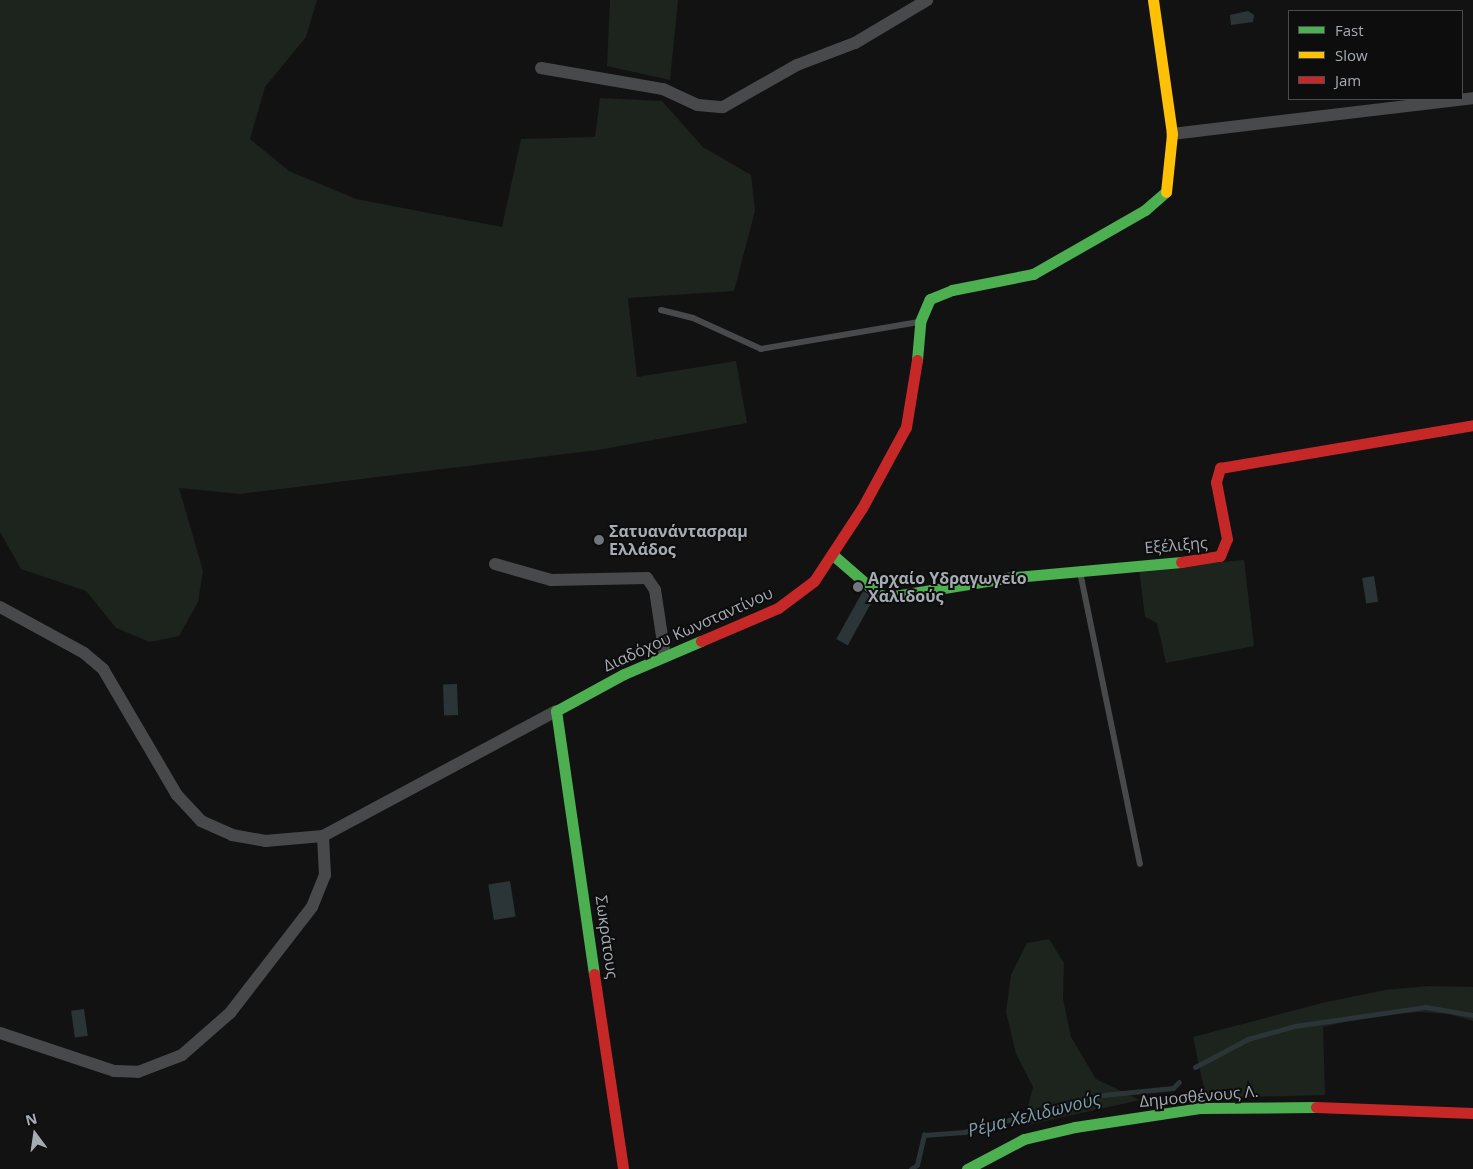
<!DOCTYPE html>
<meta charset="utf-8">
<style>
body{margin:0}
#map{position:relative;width:1473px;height:1169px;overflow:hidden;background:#121213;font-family:"Open Sans",sans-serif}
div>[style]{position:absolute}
.green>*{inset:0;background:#1d231d}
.water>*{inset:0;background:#2b3437;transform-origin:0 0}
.stream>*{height:4.5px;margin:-2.25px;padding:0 2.25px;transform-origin:2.25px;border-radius:2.25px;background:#2b3437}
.lane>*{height:6px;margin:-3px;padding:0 3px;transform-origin:3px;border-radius:3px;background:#47494b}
.street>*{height:12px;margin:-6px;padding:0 6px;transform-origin:6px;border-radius:6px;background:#47494b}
.fast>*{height:11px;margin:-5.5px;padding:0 5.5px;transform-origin:5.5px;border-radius:5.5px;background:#4caf50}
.slow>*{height:11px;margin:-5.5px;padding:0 5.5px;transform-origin:5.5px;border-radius:5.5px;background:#ffc107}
.jam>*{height:11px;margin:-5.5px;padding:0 5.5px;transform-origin:5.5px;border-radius:5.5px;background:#c62828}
.dots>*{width:14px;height:14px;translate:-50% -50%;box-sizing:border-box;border:2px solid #0d0d0e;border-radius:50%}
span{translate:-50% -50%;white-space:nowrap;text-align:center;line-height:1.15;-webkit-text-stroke:4px #0d0d0e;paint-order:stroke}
.poi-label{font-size:16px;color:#a5acb3;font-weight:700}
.left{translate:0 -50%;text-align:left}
.street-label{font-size:16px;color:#a5acb3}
.water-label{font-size:18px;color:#7e9eab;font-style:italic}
.legend{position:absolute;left:1288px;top:10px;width:175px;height:90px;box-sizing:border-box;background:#0d0d0e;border:1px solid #4a4d50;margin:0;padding:6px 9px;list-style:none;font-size:15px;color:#a5acb3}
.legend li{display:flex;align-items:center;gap:10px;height:25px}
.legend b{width:25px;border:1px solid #4a4d50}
.north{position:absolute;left:10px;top:1109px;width:50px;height:50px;-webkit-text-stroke:4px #0d0d0e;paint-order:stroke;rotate:346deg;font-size:14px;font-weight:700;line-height:20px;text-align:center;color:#a5acb3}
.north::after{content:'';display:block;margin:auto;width:18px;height:22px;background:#a5acb3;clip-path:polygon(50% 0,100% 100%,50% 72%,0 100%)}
</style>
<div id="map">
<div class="green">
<i style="clip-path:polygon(0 0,317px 0,306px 37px,265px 87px,250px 139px,289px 171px,356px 199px,502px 227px,521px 139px,595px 137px,600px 98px,662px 101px,703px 147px,751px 175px,755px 211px,734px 291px,628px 298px,637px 377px,736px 361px,747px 423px,598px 450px,240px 494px,179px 488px,203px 571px,198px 602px,179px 636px,150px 642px,116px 628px,86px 591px,21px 569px,0 532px)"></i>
<i style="clip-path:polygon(610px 0,678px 0,670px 80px,607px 66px)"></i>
<i style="clip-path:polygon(1244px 560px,1254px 646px,1166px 663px,1157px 623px,1145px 617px,1139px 569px)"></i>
<i style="clip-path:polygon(1049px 939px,1064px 963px,1063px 999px,1071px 1037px,1096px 1079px,1140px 1100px,1023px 1126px,1033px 1087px,1016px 1054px,1006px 1012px,1011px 975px,1027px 943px)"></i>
<i style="clip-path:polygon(1428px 986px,1473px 987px,1473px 1021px,1449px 1014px,1419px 1012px,1371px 1016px,1323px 1027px,1325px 1095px,1206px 1098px,1193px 1037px,1322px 1003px,1385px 990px)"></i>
</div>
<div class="water">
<i style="clip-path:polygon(1248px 11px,1254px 15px,1253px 22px,1231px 25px,1230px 15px)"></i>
<i style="left:1374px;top:576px;width:26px;height:12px;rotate:81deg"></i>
<i style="left:863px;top:591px;width:13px;height:55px;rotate:29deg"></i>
<i style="left:457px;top:684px;width:31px;height:14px;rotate:88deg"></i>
<i style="left:510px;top:881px;width:36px;height:22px;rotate:81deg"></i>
<i style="left:84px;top:1009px;width:27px;height:13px;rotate:82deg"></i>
</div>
<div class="stream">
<i style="left:1195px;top:1067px;width:60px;rotate:-27.8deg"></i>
<i style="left:1248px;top:1039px;width:49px;rotate:-15.5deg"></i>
<i style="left:1295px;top:1026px;width:132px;rotate:-8.3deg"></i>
<i style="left:1426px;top:1007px;width:48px;rotate:9.7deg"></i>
<i style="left:911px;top:1169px;width:7px;rotate:-34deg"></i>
<i style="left:917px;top:1165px;width:31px;rotate:-77deg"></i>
<i style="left:924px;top:1135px;width:40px;rotate:-4.3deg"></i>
<i style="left:964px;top:1132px;width:144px;rotate:-14.9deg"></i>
<i style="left:1103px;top:1095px;width:70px;rotate:-5.7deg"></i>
<i style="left:1173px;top:1088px;width:8px;rotate:-45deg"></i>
</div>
<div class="lane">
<i style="left:661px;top:310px;width:33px;rotate:14deg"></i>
<i style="left:693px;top:318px;width:75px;rotate:24.5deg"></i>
<i style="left:761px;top:349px;width:160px;rotate:-9.7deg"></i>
<i style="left:1080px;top:572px;width:298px;rotate:78.4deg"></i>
</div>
<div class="street">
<i style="left:541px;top:68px;width:124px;rotate:9.8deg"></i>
<i style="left:663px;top:89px;width:38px;rotate:25deg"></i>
<i style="left:698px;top:105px;width:25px;rotate:5deg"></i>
<i style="left:723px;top:107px;width:85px;rotate:-29.6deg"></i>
<i style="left:797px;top:65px;width:62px;rotate:-20.8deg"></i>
<i style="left:855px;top:43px;width:84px;rotate:-30.8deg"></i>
<i style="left:1172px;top:134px;width:303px;rotate:-6.8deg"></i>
<i style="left:495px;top:564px;width:58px;rotate:15.9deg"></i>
<i style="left:551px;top:580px;width:96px;rotate:-1.2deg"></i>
<i style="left:647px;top:578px;width:14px;rotate:56deg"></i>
<i style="left:655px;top:590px;width:67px;rotate:81.4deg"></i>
<i style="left:0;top:607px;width:96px;rotate:28.7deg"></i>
<i style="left:84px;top:653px;width:25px;rotate:40deg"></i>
<i style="left:103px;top:669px;width:146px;rotate:59.6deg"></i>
<i style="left:177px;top:795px;width:35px;rotate:47deg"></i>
<i style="left:201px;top:821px;width:34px;rotate:24deg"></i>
<i style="left:232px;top:835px;width:34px;rotate:10deg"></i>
<i style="left:265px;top:841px;width:58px;rotate:-4.9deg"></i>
<i style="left:323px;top:836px;width:264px;rotate:-28.2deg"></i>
<i style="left:0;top:1033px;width:120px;rotate:18.4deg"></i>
<i style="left:114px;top:1071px;width:24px;rotate:2deg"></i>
<i style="left:138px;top:1072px;width:47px;rotate:-21.1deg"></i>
<i style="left:182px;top:1055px;width:64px;rotate:-41.2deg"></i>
<i style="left:230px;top:1013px;width:134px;rotate:-52.3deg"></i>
<i style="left:312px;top:907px;width:35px;rotate:-68deg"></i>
<i style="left:325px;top:875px;width:39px;rotate:-93deg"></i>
</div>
<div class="fast">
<i style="left:917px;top:360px;width:38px;rotate:-85deg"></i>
<i style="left:920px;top:322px;width:25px;rotate:-67deg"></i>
<i style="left:930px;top:299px;width:24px;rotate:-22deg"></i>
<i style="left:952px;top:290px;width:83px;rotate:-11.2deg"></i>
<i style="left:1033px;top:274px;width:129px;rotate:-29.7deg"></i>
<i style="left:1145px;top:210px;width:28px;rotate:-41deg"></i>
<i style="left:833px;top:555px;width:60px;rotate:40.9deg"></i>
<i style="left:878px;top:594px;width:10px;rotate:17deg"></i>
<i style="left:888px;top:597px;width:119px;rotate:-9.2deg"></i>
<i style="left:1005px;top:578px;width:177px;rotate:-5.2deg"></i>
<i style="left:594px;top:974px;width:266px;rotate:-98.2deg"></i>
<i style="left:556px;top:711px;width:77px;rotate:-28.6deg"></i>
<i style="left:624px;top:674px;width:84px;rotate:-23.2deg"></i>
<i style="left:967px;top:1169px;width:64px;rotate:-27.8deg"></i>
<i style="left:1024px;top:1139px;width:52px;rotate:-13.2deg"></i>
<i style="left:1075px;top:1127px;width:126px;rotate:-8.6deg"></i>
<i style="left:1200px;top:1108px;width:116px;rotate:-0.5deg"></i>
</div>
<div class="slow">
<i style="left:1153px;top:0;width:135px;rotate:81.9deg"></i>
<i style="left:1172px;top:134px;width:58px;rotate:95.9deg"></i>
</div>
<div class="jam">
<i style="left:1181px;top:562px;width:39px;rotate:-9deg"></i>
<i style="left:1220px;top:556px;width:18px;rotate:-68deg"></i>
<i style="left:1227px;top:539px;width:58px;rotate:-100.9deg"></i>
<i style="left:1216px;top:482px;width:15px;rotate:-74deg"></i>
<i style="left:1220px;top:468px;width:257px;rotate:-9.6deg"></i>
<i style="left:701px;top:641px;width:84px;rotate:-23.2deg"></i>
<i style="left:778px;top:608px;width:45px;rotate:-36.9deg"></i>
<i style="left:814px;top:581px;width:87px;rotate:-56.7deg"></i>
<i style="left:862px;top:508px;width:92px;rotate:-61.5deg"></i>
<i style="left:906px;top:427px;width:68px;rotate:-80.7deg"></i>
<i style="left:594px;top:974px;width:197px;rotate:81.5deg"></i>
<i style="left:1316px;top:1107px;width:157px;rotate:2.2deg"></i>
</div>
<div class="dots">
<i style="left:599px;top:540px;background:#72767b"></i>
<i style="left:858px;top:587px;background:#72767b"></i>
</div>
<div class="poi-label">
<span class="left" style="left:609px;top:540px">Σατυανάντασραμ<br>Ελλάδος</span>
<span class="left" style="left:868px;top:587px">Αρχαίο Υδραγωγείο<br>Χαλιδούς</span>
</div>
<div class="street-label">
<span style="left:1176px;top:545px;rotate:-5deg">Εξέλιξης</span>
<span style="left:688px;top:629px;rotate:-24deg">Διαδόχου Κωνσταντίνου</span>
<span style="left:607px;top:937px;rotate:82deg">Σωκράτους</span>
<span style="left:1199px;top:1096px;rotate:-5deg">Δημοσθένους Λ.</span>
</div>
<div class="water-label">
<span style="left:1034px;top:1114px;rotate:-14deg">Ρέμα Χελιδωνούς</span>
</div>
<ul class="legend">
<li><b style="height:6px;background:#4caf50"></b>Fast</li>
<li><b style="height:6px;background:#ffc107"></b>Slow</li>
<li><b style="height:6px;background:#c62828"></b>Jam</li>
</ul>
<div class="north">N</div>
</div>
